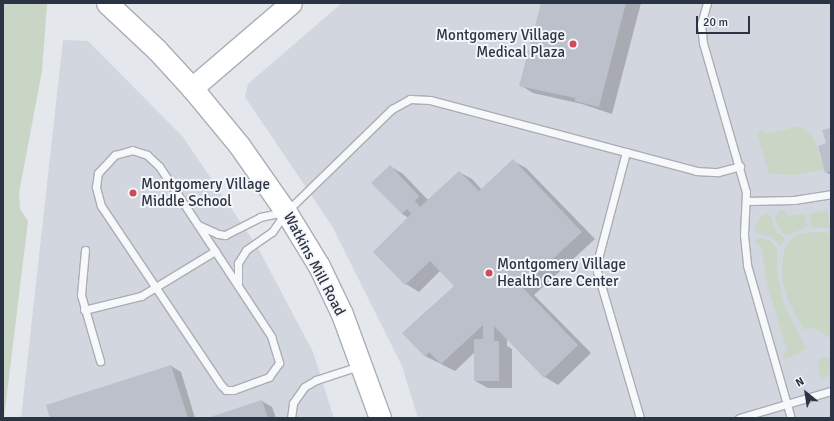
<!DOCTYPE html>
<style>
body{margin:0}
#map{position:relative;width:834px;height:421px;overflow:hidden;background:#e4e7ec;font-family:Signika,sans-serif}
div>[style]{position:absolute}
.built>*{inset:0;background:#d2d6de}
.green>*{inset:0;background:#c9d6c5}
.shadow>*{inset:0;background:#0003}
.building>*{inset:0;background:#bbc0ca}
.roads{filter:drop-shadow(1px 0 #a9aeb7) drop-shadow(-1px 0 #a9aeb7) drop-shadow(0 1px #a9aeb7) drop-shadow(0 -1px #a9aeb7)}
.lane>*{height:7px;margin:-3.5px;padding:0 3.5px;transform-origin:3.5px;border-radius:3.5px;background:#f7f8fa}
.secondary>*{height:21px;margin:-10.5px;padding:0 10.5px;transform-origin:10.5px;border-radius:10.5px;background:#fff}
.dots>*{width:11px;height:11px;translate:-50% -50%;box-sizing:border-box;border:2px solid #f4f6f9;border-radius:50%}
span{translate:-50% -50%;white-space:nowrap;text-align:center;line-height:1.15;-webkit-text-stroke:4px #f4f6f9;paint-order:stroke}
.poi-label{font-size:15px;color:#2b3445}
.right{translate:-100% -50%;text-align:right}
.left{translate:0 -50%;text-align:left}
.street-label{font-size:15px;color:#2b3445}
.frame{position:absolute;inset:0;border:4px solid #2b3445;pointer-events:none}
.north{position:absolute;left:786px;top:373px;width:40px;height:40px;-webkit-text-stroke:3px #f4f6f9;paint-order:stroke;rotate:330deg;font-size:11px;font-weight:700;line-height:16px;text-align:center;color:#2b3445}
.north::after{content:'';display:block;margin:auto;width:14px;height:18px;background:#2b3445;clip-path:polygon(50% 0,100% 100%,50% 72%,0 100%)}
.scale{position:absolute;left:696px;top:16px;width:54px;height:18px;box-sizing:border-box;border:2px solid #2b3445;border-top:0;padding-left:5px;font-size:12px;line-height:14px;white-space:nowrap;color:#2b3445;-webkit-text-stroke:3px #f4f6f9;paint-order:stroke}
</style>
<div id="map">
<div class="built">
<i style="clip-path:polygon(342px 3px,831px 3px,831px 418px,418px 418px,402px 366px,332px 226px,245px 97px,248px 84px)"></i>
<i style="clip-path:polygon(63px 40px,88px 41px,183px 137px,258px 248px,313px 352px,334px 418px,21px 418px)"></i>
</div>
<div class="green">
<i style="clip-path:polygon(3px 3px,47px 4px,42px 71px,19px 193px,20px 209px,28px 221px,4px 418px)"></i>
<i style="clip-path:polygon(800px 126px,813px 136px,824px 169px,795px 175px,769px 174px,757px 133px,763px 130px,766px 134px)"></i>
<i style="clip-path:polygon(779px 210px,786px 211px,788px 216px,805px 214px,807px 227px,788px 235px,782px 233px,775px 218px)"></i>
<i style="clip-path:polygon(827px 210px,830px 228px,811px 227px,810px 214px)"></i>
<i style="clip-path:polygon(765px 213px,771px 216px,776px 232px,785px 238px,780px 246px,772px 237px,759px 233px,754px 228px,758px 220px)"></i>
<i style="clip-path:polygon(811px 232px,831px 233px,831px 339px,815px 328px,803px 329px,788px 300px,783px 281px,782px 262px,786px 245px,797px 234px)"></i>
<i style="clip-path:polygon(758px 238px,770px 240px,777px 249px,777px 272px,783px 302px,806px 348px,799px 354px,784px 359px,783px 354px,787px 351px,768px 287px,761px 247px,754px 242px)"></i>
<i style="clip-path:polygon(820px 357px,831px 358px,831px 374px,821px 380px,817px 365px)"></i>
</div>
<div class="shadow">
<i style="clip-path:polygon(542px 3px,641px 3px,612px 114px,582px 104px,533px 93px,520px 85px)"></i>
<i style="clip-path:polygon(831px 129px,831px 175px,826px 172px)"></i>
<i style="clip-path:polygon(513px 161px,526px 168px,595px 239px,534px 295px,591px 353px,558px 385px,545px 377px,507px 338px,507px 346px,512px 349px,512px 388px,488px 388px,475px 381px,475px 352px,455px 371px,425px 356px,456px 286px,441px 270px,419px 292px,406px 284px,409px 218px,402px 214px,390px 166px,403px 174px,428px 200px,459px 172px,472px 179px,482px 190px)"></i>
<i style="clip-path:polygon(171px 366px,181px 372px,195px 418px,51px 418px)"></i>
<i style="clip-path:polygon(262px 401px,272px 407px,276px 418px,209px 418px)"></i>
</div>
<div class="building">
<i style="clip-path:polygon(541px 3px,626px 3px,599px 107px,575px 101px,575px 98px,519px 86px)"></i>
<i style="clip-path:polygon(831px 128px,831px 171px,825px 173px,818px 146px,826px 143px,822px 130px)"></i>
<i style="clip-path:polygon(513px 159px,582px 232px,522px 287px,578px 345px,544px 378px,494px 326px,494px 341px,499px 341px,499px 381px,474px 381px,474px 339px,483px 339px,483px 325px,441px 364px,429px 352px,425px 357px,402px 333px,454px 286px,430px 261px,405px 285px,373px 252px,411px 214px,407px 209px,402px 214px,371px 183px,390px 165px,419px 196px,415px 201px,420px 207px,459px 171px,479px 191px)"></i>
<i style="clip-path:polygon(171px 365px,188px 418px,50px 418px,46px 405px)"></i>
<i style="clip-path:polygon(262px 400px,268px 418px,207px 418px)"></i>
</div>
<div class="roads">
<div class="lane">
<i style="left:707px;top:3px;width:22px;rotate:106deg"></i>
<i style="left:701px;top:24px;width:19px;rotate:84deg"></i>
<i style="left:703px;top:43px;width:155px;rotate:73.9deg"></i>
<i style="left:746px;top:192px;width:43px;rotate:92.7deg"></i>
<i style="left:744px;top:235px;width:30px;rotate:84deg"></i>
<i style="left:747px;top:265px;width:159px;rotate:74deg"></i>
<i style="left:132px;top:150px;width:16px;rotate:18deg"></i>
<i style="left:147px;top:155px;width:16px;rotate:43deg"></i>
<i style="left:159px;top:166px;width:204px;rotate:56.6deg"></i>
<i style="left:271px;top:336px;width:28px;rotate:73deg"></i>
<i style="left:279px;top:363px;width:17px;rotate:126deg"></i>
<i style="left:269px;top:377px;width:38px;rotate:160deg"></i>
<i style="left:233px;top:390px;width:7px;rotate:180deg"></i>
<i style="left:226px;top:390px;width:7px;rotate:-135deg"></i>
<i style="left:221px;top:385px;width:216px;rotate:-123.8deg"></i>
<i style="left:101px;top:206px;width:20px;rotate:-105deg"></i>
<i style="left:96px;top:187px;width:14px;rotate:-82deg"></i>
<i style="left:98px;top:173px;width:25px;rotate:-47deg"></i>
<i style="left:115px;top:155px;width:18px;rotate:-16deg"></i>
<i style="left:626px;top:152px;width:111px;rotate:104.7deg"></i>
<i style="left:598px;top:259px;width:12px;rotate:95deg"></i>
<i style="left:597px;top:271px;width:153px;rotate:73.7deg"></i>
<i style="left:747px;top:201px;width:47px;rotate:-1.2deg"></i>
<i style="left:794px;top:200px;width:37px;rotate:-9deg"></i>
<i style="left:198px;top:225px;width:22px;rotate:24deg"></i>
<i style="left:218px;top:234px;width:7px;rotate:8deg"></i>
<i style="left:225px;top:235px;width:39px;rotate:-27deg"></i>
<i style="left:260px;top:217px;width:25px;rotate:-12deg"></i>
<i style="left:85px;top:250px;width:45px;rotate:95.1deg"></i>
<i style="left:81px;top:295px;width:69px;rotate:73.9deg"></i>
<i style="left:238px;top:285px;width:22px;rotate:-90deg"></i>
<i style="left:238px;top:263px;width:15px;rotate:-58deg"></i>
<i style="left:246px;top:250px;width:32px;rotate:-35deg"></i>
<i style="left:272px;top:232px;width:24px;rotate:-55deg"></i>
<i style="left:286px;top:212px;width:148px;rotate:-44.2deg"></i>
<i style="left:392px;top:109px;width:21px;rotate:-29deg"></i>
<i style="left:410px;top:99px;width:20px;rotate:3deg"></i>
<i style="left:430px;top:100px;width:275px;rotate:14.9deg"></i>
<i style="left:696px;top:171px;width:22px;rotate:3deg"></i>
<i style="left:718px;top:172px;width:23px;rotate:-15deg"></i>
<i style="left:84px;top:310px;width:59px;rotate:-13.8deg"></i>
<i style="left:141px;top:296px;width:87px;rotate:-31.3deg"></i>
<i style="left:291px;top:418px;width:15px;rotate:-82deg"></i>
<i style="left:293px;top:403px;width:19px;rotate:-55deg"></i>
<i style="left:304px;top:387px;width:14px;rotate:-30deg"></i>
<i style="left:316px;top:380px;width:45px;rotate:-18deg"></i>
<i style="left:739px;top:418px;width:96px;rotate:-16.4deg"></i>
</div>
<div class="secondary">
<i style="left:107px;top:3px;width:69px;rotate:43.2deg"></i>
<i style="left:157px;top:50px;width:52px;rotate:47.4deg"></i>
<i style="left:192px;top:88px;width:74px;rotate:50.5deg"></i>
<i style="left:239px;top:145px;width:82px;rotate:55deg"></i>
<i style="left:286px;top:212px;width:63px;rotate:58.6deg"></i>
<i style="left:319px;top:266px;width:53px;rotate:64.4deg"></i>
<i style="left:342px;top:314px;width:111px;rotate:69.9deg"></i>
<i style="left:192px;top:88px;width:130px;rotate:-40.6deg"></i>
</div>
</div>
<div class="dots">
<i style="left:573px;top:44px;background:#d1495b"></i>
<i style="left:133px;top:193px;background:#d1495b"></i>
<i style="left:489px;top:273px;background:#d1495b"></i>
</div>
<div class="poi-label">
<span class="right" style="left:565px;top:44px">Montgomery Village<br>Medical Plaza</span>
<span class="left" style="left:141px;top:193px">Montgomery Village<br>Middle School</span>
<span class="left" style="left:497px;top:273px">Montgomery Village<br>Health Care Center</span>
</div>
<div class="street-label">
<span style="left:314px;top:264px;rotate:62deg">Watkins Mill Road</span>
</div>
<div class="frame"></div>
<div class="north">N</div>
<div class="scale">20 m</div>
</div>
